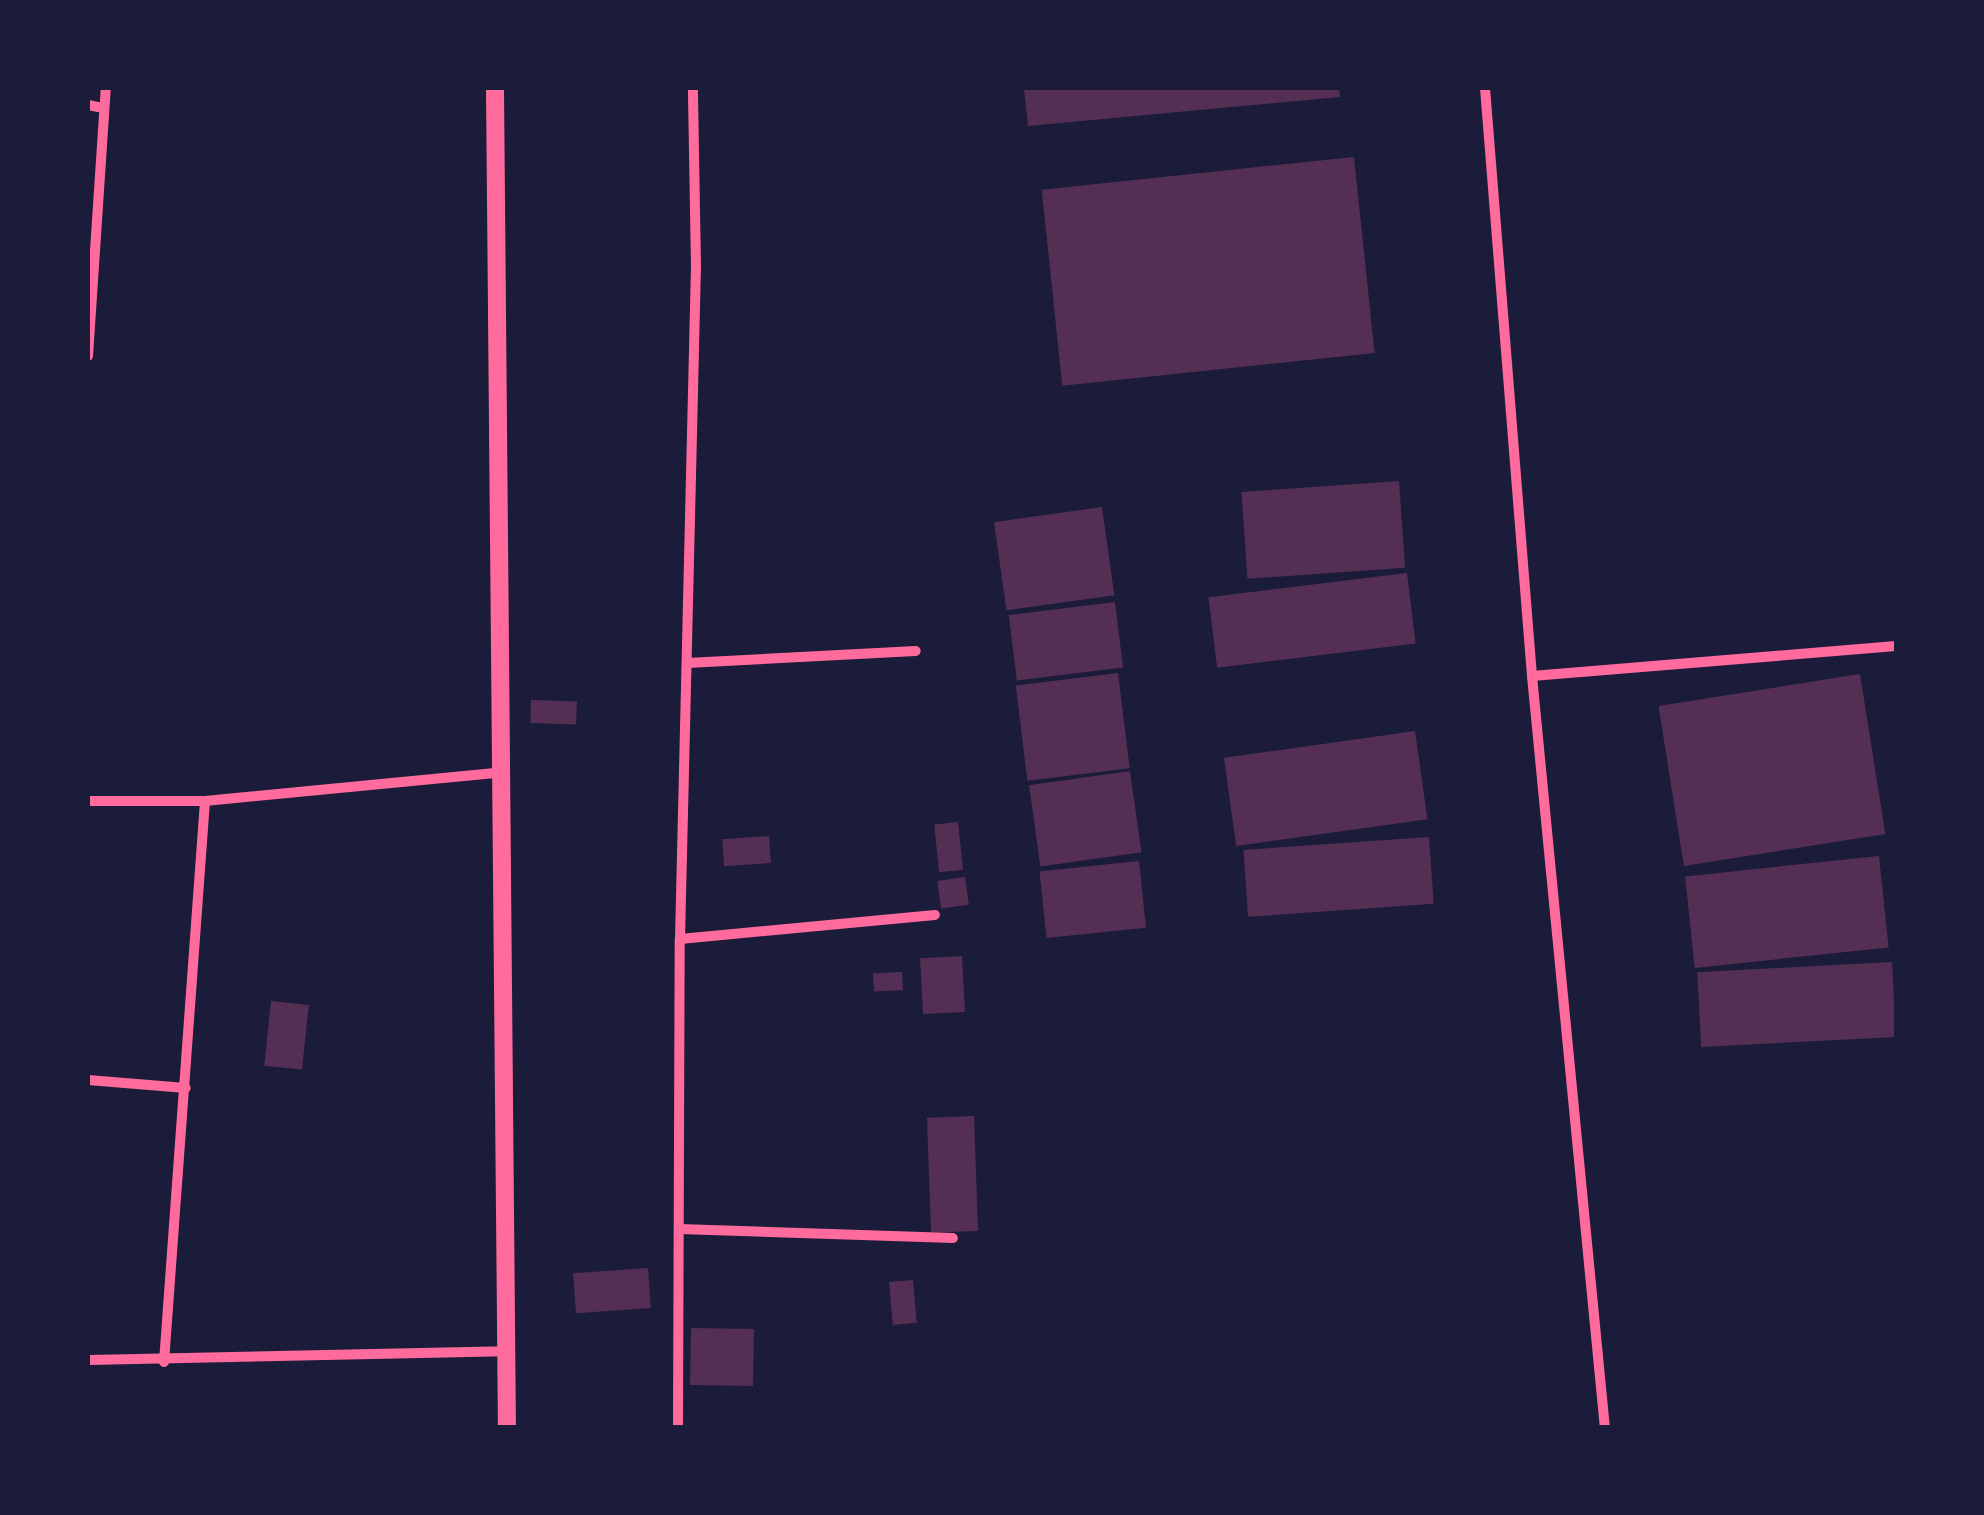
<!DOCTYPE html>
<style>
body{margin:0}
#map{position:relative;width:1984px;height:1515px;overflow:hidden;background:#1b1b3a;font-family:Barlow,sans-serif}
div>[style]{position:absolute}
.building>*{inset:0;background:#542f53;transform-origin:0 0}
.minor>*{height:10px;margin:-5px;padding:0 5px;transform-origin:5px;border-radius:5px;background:#ff6b9d}
.tertiary>*{height:18px;margin:-9px;padding:0 9px;transform-origin:9px;border-radius:9px;background:#ff6b9d}
span{translate:-50% -50%;white-space:nowrap;text-align:center;line-height:1.15;-webkit-text-stroke:9px #1b1b3a;paint-order:stroke}
.frame{position:absolute;inset:0;border:90px solid #1b1b3a;pointer-events:none}
</style>
<div id="map">
<div class="building">
<i style="clip-path:polygon(1024px 88px,1339px 88px,1340px 97px,1028px 126px)"></i>
<i style="left:1354px;top:157px;width:197px;height:314px;rotate:84deg"></i>
<i style="left:1399px;top:481px;width:87px;height:158px;rotate:86deg"></i>
<i style="left:1102px;top:507px;width:89px;height:109px;rotate:82deg"></i>
<i style="left:1407px;top:573px;width:71px;height:200px;rotate:83deg"></i>
<i style="left:1115px;top:602px;width:66px;height:107px;rotate:83deg"></i>
<i style="left:1118px;top:673px;width:96px;height:103px;rotate:83deg"></i>
<i style="left:1860px;top:674px;width:162px;height:204px;rotate:81deg"></i>
<i style="left:531px;top:700px;width:46px;height:23px;rotate:2deg"></i>
<i style="left:1415px;top:731px;width:89px;height:193px;rotate:82deg"></i>
<i style="left:1130px;top:771px;width:82px;height:102px;rotate:82deg"></i>
<i style="left:958px;top:822px;width:48px;height:24px;rotate:84deg"></i>
<i style="left:769px;top:836px;width:27px;height:47px;rotate:86deg"></i>
<i style="left:1429px;top:837px;width:67px;height:186px;rotate:86deg"></i>
<i style="left:1879px;top:856px;width:92px;height:195px;rotate:84deg"></i>
<i style="left:1139px;top:861px;width:67px;height:100px;rotate:84deg"></i>
<i style="left:965px;top:877px;width:28px;height:28px;rotate:82deg"></i>
<i style="left:962px;top:956px;width:56px;height:42px;rotate:87deg"></i>
<i style="left:1892px;top:962px;width:75px;height:195px;rotate:87deg"></i>
<i style="left:902px;top:972px;width:18px;height:29px;rotate:87deg"></i>
<i style="left:271px;top:1001px;width:38px;height:65px;rotate:6deg"></i>
<i style="left:974px;top:1116px;width:115px;height:47px;rotate:88deg"></i>
<i style="left:648px;top:1268px;width:40px;height:75px;rotate:86deg"></i>
<i style="left:913px;top:1280px;width:43px;height:24px;rotate:85deg"></i>
<i style="left:691px;top:1328px;width:63px;height:57px;rotate:1deg"></i>
</div>
<div class="minor">
<i style="left:1485px;top:88px;width:590px;rotate:85.43deg"></i>
<i style="left:1532px;top:676px;width:756px;rotate:84.46deg"></i>
<i style="left:88px;top:105px;width:16px;rotate:11deg"></i>
<i style="left:88px;top:356px;width:269px;rotate:-86.2deg"></i>
<i style="left:687px;top:663px;width:229px;rotate:-3deg"></i>
<i style="left:1532px;top:676px;width:365px;rotate:-4.7deg"></i>
<i style="left:88px;top:801px;width:117px"></i>
<i style="left:205px;top:801px;width:294px;rotate:-5.5deg"></i>
<i style="left:680px;top:939px;width:256px;rotate:-5.4deg"></i>
<i style="left:88px;top:1080px;width:98px;rotate:4.7deg"></i>
<i style="left:679px;top:1229px;width:274px;rotate:1.9deg"></i>
<i style="left:88px;top:1360px;width:417px;rotate:-1.2deg"></i>
<i style="left:164px;top:1362px;width:562px;rotate:-85.82deg"></i>
<i style="left:678px;top:1428px;width:489px;rotate:-89.8deg"></i>
<i style="left:680px;top:939px;width:672px;rotate:-88.64deg"></i>
<i style="left:696px;top:267px;width:179px;rotate:-91deg"></i>
</div>
<div class="tertiary">
<i style="left:495px;top:88px;width:1340px;rotate:89.49deg"></i>
</div>
<div class="frame"></div>
</div>
